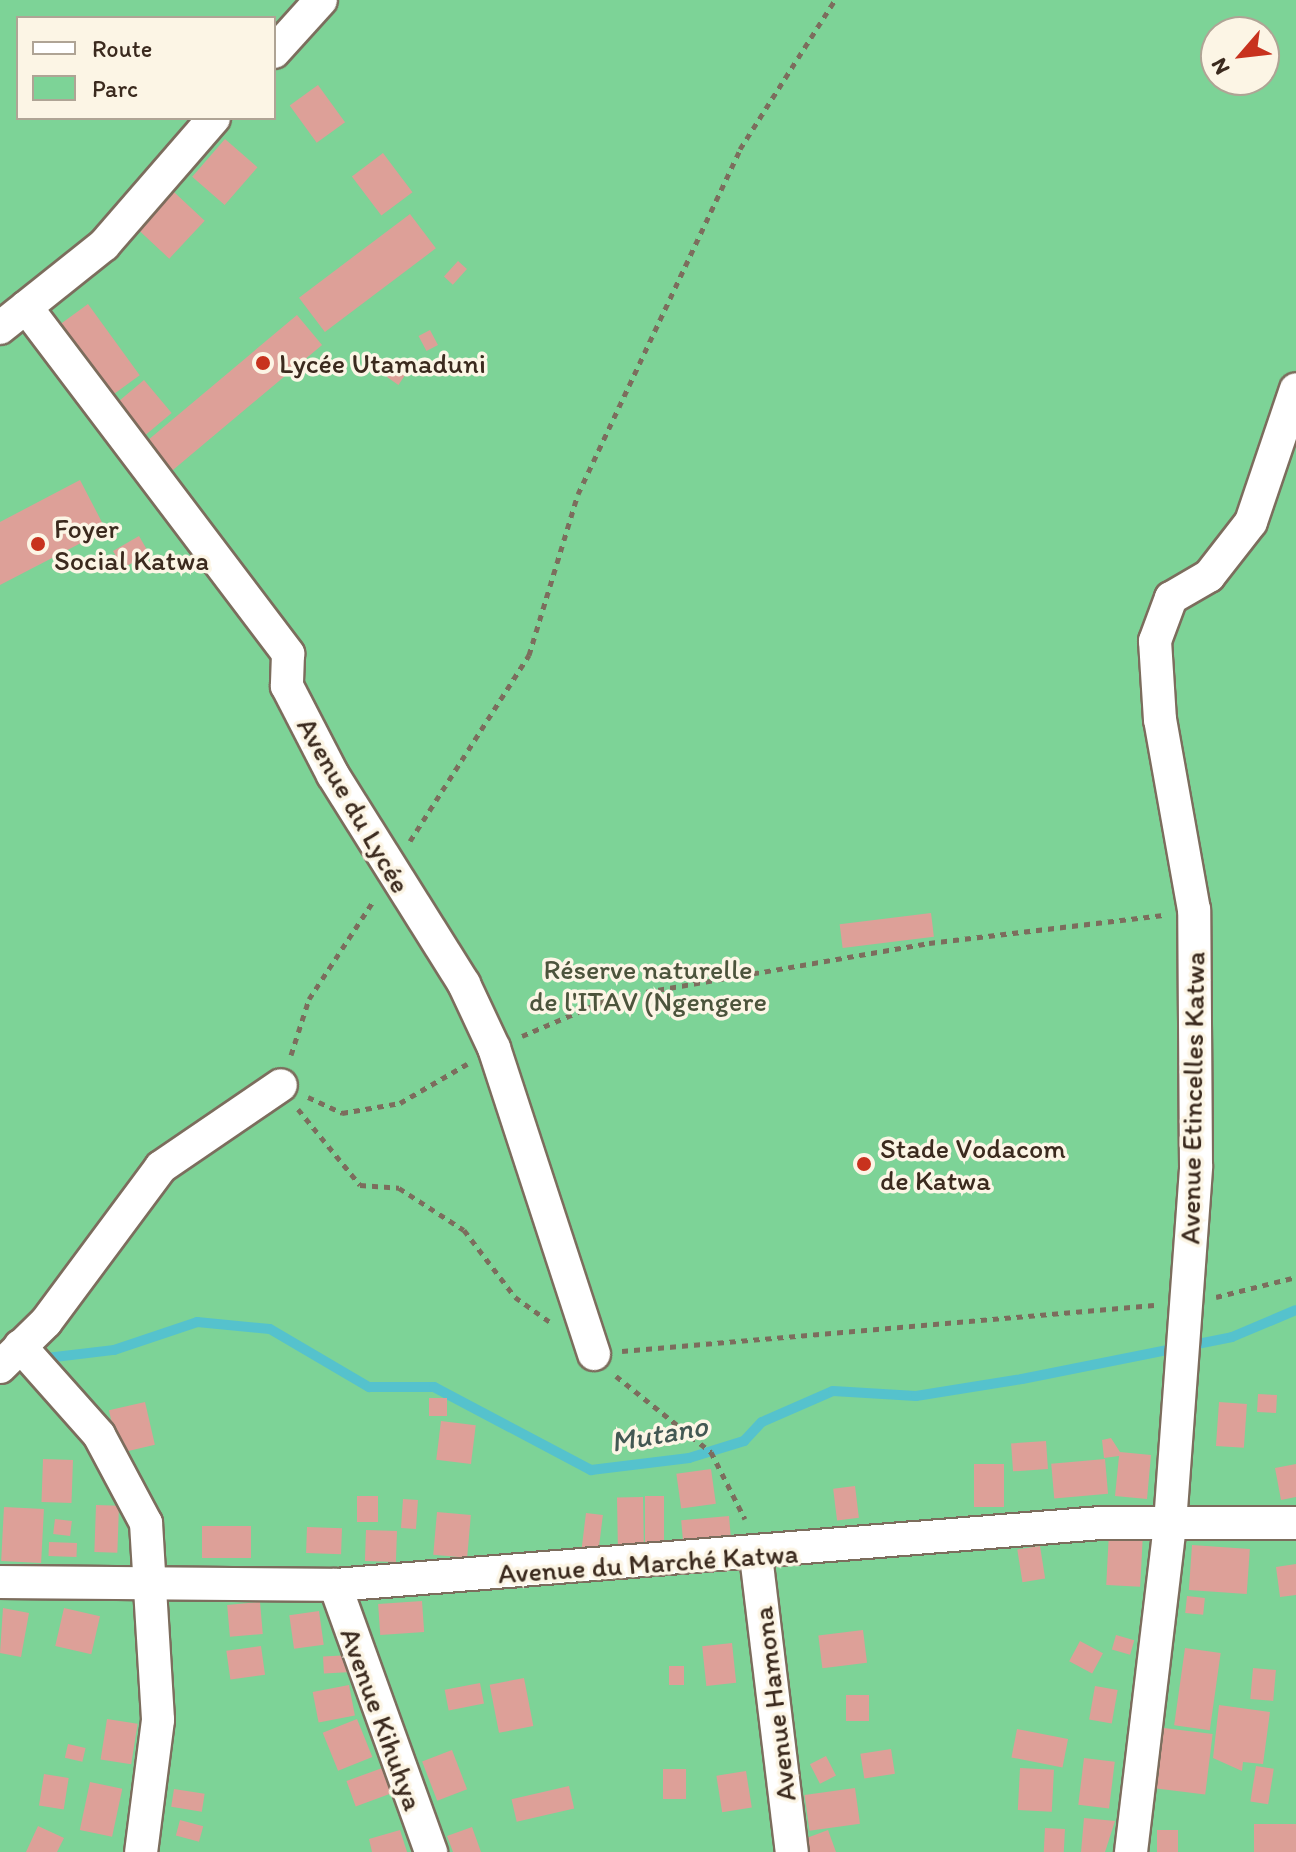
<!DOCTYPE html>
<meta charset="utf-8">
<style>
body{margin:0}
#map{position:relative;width:1296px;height:1852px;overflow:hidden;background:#f5ead2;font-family:Itim,sans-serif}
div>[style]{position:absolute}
.green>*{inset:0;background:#7dd397}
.stream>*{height:10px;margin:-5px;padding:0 5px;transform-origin:5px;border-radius:5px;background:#55c2cd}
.building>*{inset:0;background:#dda098;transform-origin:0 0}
.path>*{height:5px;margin-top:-2.5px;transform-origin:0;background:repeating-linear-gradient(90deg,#7c6d5d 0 6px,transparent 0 12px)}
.roads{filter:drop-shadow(2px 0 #7c6d5d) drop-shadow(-2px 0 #7c6d5d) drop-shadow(0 2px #7c6d5d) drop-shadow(0 -2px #7c6d5d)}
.minor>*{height:32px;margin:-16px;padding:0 16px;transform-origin:16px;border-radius:16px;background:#fff}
.dots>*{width:22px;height:22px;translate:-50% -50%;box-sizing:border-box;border:4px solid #fcf5e5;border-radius:50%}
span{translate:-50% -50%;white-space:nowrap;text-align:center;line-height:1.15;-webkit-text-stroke:7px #fcf5e5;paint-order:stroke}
.poi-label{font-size:28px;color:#3b2a1e}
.left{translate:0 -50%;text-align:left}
.street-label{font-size:28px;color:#3b2a1e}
.park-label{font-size:28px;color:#4c543c}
.water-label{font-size:30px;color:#435853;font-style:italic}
.legend{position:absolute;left:16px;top:16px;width:260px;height:104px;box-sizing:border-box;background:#fcf5e5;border:2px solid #afa495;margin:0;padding:10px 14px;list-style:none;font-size:24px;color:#3b2a1e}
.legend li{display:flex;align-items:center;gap:16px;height:40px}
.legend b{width:40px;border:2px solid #afa495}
.north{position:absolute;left:1200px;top:16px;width:80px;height:80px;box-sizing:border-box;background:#fcf5e5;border:2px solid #afa495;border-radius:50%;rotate:242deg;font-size:22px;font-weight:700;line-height:32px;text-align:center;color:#3b2a1e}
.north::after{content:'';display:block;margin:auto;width:28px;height:36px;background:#c8321e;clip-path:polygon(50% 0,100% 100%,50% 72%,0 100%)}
</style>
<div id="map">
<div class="green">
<i style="clip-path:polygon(evenodd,0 0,1296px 0,1296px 1852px,0 1852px,0 0,18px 18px,274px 18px,274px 118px,18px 118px,18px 18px,0 0,1216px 32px,1264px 32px,1264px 80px,1216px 80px,1216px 32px)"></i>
</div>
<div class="stream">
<i style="left:38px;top:1359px;width:77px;rotate:-6.8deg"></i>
<i style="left:114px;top:1350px;width:88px;rotate:-18.6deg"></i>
<i style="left:197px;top:1322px;width:73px;rotate:5.5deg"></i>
<i style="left:270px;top:1329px;width:115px;rotate:30.4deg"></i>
<i style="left:369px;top:1387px;width:65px"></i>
<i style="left:434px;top:1387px;width:178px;rotate:27.9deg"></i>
<i style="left:591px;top:1470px;width:99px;rotate:-7deg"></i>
<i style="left:689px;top:1458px;width:58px;rotate:-17.2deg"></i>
<i style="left:744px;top:1441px;width:26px;rotate:-47deg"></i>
<i style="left:762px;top:1422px;width:77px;rotate:-23.6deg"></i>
<i style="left:833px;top:1391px;width:83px;rotate:3.4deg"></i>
<i style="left:916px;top:1396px;width:107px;rotate:-9.1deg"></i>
<i style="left:1022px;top:1379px;width:214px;rotate:-11.3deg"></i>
<i style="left:1232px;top:1337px;width:69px;rotate:-22.9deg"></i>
</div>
<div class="building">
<i style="left:318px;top:85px;width:46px;height:35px;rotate:54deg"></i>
<i style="left:225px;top:139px;width:43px;height:50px;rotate:41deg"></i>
<i style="left:383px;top:153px;width:49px;height:39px;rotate:53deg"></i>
<i style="left:174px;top:192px;width:42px;height:52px;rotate:43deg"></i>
<i style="left:410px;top:214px;width:43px;height:139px;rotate:53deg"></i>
<i style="left:458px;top:261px;width:12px;height:21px;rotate:42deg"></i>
<i style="left:88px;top:304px;width:88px;height:34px;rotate:54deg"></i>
<i style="left:297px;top:315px;width:39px;height:199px;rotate:50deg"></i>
<i style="left:430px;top:330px;width:17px;height:13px;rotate:62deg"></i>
<i style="left:393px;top:368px;width:14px;height:11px;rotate:34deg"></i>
<i style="left:144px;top:380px;width:43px;height:40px;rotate:50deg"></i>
<i style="clip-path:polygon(80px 480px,106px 530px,0 585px,0 522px)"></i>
<i style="left:139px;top:536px;width:20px;height:30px;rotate:60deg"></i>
<i style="left:931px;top:913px;width:24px;height:92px;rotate:83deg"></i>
<i style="left:1258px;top:1394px;width:19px;height:18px;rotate:3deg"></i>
<i style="left:447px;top:1398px;width:18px;height:18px;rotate:90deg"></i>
<i style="left:145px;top:1402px;width:44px;height:37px;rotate:77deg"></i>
<i style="left:1219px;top:1402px;width:28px;height:44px;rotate:4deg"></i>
<i style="left:441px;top:1421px;width:35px;height:39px;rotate:7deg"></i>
<i style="clip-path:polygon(1111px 1438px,1120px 1452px,1151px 1455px,1147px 1499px,1115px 1496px,1119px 1456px,1104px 1458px,1102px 1440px)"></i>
<i style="left:1046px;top:1441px;width:28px;height:35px;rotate:86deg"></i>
<i style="left:43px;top:1459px;width:30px;height:43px;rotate:2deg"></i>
<i style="left:1105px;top:1459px;width:35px;height:54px;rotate:85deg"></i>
<i style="left:974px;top:1464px;width:30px;height:43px"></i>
<i style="clip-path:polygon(1296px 1464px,1296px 1497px,1281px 1500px,1275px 1468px)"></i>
<i style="left:711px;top:1469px;width:35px;height:35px;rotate:82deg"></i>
<i style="left:855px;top:1486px;width:32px;height:22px;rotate:83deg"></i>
<i style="left:357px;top:1496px;width:21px;height:26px"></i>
<i style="left:645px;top:1496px;width:19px;height:58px"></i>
<i style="left:643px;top:1497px;width:57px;height:26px;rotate:89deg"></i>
<i style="left:403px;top:1499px;width:15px;height:29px;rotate:4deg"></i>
<i style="left:96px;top:1505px;width:23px;height:47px;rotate:2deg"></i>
<i style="left:4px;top:1507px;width:40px;height:54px;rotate:3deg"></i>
<i style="left:437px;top:1512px;width:34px;height:43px;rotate:5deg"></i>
<i style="left:586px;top:1513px;width:17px;height:37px;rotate:7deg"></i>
<i style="left:729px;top:1516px;width:32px;height:48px;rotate:85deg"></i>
<i style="left:55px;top:1519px;width:17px;height:15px;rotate:7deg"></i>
<i style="left:202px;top:1526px;width:49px;height:32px"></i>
<i style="left:307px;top:1527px;width:35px;height:26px;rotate:2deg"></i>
<i style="left:366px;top:1530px;width:31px;height:31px;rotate:2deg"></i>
<i style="left:1109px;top:1532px;width:34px;height:53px;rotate:3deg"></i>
<i style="left:49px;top:1542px;width:28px;height:14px;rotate:2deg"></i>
<i style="left:1192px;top:1545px;width:58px;height:45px;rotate:4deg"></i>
<i style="left:1040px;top:1546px;width:33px;height:23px;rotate:81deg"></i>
<i style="clip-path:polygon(1296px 1564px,1296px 1595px,1280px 1597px,1276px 1567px)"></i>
<i style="left:1187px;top:1596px;width:18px;height:17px;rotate:6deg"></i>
<i style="left:422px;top:1601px;width:31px;height:44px;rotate:86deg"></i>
<i style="left:260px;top:1602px;width:32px;height:33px;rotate:85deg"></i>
<i style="clip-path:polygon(3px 1608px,29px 1613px,21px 1657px,0 1653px)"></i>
<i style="left:64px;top:1608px;width:37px;height:39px;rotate:13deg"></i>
<i style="left:319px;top:1611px;width:34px;height:30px;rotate:82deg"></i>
<i style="left:863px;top:1630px;width:33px;height:45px;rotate:83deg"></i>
<i style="left:1116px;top:1635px;width:19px;height:15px;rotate:16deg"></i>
<i style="left:1080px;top:1641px;width:26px;height:23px;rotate:28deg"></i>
<i style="left:732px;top:1643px;width:40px;height:30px;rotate:84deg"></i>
<i style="left:261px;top:1646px;width:29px;height:35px;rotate:82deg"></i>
<i style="left:1185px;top:1648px;width:36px;height:78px;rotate:8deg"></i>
<i style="left:351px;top:1655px;width:17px;height:28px;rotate:87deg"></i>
<i style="left:669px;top:1666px;width:15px;height:19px"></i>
<i style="left:1253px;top:1668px;width:23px;height:31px;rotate:5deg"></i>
<i style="left:524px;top:1678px;width:49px;height:35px;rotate:79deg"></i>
<i style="left:480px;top:1683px;width:21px;height:36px;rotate:79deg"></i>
<i style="left:349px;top:1685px;width:31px;height:37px;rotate:79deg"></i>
<i style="left:1095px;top:1686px;width:23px;height:34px;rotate:10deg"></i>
<i style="left:846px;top:1695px;width:23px;height:26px"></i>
<i style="clip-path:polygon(1219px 1705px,1270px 1712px,1263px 1764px,1243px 1762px,1242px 1771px,1213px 1758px)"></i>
<i style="left:107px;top:1719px;width:31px;height:41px;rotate:9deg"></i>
<i style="left:357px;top:1719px;width:41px;height:37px;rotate:68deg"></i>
<i style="left:1164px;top:1728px;width:49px;height:61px;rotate:7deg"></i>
<i style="left:1017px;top:1729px;width:52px;height:29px;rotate:11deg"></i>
<i style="left:68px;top:1744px;width:18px;height:14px;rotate:13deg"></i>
<i style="left:891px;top:1749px;width:25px;height:31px;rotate:81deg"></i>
<i style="left:452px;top:1750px;width:42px;height:32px;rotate:69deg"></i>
<i style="left:826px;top:1756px;width:22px;height:18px;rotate:63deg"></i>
<i style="left:1084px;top:1758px;width:31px;height:47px;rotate:7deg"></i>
<i style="left:1256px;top:1766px;width:18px;height:36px;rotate:9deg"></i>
<i style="left:385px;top:1767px;width:27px;height:41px;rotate:70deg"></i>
<i style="left:1020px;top:1768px;width:34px;height:42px;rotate:3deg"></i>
<i style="left:663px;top:1769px;width:23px;height:30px"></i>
<i style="left:746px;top:1771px;width:37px;height:30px;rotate:81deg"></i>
<i style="left:44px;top:1774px;width:25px;height:32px;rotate:9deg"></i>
<i style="left:90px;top:1782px;width:33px;height:49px;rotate:12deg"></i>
<i style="left:569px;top:1786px;width:23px;height:59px;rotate:77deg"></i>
<i style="left:855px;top:1788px;width:36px;height:51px;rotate:82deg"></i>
<i style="left:174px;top:1789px;width:31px;height:18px;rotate:9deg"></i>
<i style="clip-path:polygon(1084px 1818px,1115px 1821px,1105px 1852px,1081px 1852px)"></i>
<i style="left:180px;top:1820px;width:24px;height:16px;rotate:15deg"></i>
<i style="left:1296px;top:1824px;width:28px;height:42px;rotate:90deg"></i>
<i style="clip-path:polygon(38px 1826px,64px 1838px,57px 1852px,26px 1852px)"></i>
<i style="clip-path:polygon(472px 1827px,481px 1852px,453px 1852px,447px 1836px)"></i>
<i style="left:1045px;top:1828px;width:20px;height:24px;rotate:3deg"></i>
<i style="clip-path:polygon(400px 1830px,407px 1852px,372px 1852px,369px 1839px)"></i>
<i style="clip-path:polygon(828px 1830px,836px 1852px,809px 1852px,804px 1839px)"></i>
<i style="left:1157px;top:1830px;width:21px;height:22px"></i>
</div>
<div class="path">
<i style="left:410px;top:841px;width:221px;rotate:-57.4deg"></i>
<i style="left:529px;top:655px;width:168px;rotate:-73.1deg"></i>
<i style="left:578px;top:494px;width:381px;rotate:-64.8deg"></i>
<i style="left:740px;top:149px;width:177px;rotate:-57.5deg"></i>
<i style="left:522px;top:1036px;width:97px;rotate:-23.1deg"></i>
<i style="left:611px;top:998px;width:323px;rotate:-9.8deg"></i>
<i style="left:929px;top:943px;width:238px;rotate:-6.8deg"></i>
<i style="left:291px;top:1055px;width:59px;rotate:-72.2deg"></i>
<i style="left:309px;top:999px;width:118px;rotate:-56.7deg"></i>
<i style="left:308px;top:1097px;width:38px;rotate:25deg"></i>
<i style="left:342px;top:1113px;width:59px;rotate:-9.8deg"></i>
<i style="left:400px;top:1103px;width:78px;rotate:-30.2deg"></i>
<i style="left:298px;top:1109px;width:98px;rotate:50.8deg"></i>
<i style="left:360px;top:1185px;width:39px;rotate:4deg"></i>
<i style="left:399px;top:1188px;width:77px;rotate:32.9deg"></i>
<i style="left:464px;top:1230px;width:84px;rotate:52.7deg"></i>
<i style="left:515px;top:1297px;width:43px;rotate:35.5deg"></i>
<i style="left:1216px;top:1297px;width:82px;rotate:-14deg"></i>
<i style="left:622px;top:1351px;width:534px;rotate:-4.94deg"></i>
<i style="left:616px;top:1376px;width:122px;rotate:38.7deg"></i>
<i style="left:711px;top:1452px;width:75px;rotate:63.1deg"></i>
</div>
<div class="roads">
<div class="minor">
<i style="left:274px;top:52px;width:70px;rotate:-47.9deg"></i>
<i style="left:26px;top:307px;width:435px;rotate:52.9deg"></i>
<i style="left:288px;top:654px;width:32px;rotate:92deg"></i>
<i style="left:287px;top:686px;width:100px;rotate:62.7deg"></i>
<i style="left:333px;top:775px;width:247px;rotate:57.9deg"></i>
<i style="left:464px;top:984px;width:71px;rotate:64.9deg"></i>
<i style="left:494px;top:1048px;width:322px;rotate:71.9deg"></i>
<i style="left:0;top:328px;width:133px;rotate:-38.6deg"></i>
<i style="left:104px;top:245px;width:168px;rotate:-49.1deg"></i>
<i style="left:20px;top:1346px;width:119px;rotate:48.4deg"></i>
<i style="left:99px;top:1435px;width:100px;rotate:61.9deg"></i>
<i style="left:146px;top:1523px;width:197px;rotate:86.5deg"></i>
<i style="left:158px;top:1720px;width:133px;rotate:97.3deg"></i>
<i style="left:0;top:1367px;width:64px;rotate:-44.4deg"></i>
<i style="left:46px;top:1322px;width:193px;rotate:-53.4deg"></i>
<i style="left:161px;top:1167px;width:145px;rotate:-34.3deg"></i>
<i style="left:756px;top:1556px;width:298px;rotate:83.1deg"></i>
<i style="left:0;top:1582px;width:335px;rotate:0.5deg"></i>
<i style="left:335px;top:1585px;width:768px;rotate:-4.63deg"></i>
<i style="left:1100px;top:1523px;width:196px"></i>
<i style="left:335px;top:1585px;width:284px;rotate:70.2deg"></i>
<i style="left:1131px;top:1852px;width:331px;rotate:-83.2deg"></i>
<i style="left:1170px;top:1523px;width:358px;rotate:-85.8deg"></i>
<i style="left:1196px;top:1166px;width:256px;rotate:-90.4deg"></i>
<i style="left:1194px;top:910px;width:193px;rotate:-100.1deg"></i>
<i style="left:1160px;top:720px;width:79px;rotate:-93.6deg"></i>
<i style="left:1155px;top:641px;width:46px;rotate:-69.6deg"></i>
<i style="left:1171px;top:598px;width:44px;rotate:-30.1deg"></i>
<i style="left:1209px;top:576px;width:68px;rotate:-52.1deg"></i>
<i style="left:1251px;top:522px;width:140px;rotate:-71.3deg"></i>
</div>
</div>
<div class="dots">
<i style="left:263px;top:363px;background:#c8321e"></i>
<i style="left:38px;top:544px;background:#c8321e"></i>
<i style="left:864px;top:1164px;background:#c8321e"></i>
</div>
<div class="poi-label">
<span class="left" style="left:279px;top:363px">Lycée Utamaduni</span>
<span class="left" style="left:54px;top:544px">Foyer<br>Social Katwa</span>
<span class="left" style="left:880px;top:1164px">Stade Vodacom<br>de Katwa</span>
</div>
<div class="street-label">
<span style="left:354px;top:805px;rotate:60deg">Avenue du Lycée</span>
<span style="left:1192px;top:1098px;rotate:-89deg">Avenue Etincelles Katwa</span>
<span style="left:648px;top:1563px;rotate:-4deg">Avenue du Marché Katwa</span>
<span style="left:774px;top:1704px;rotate:-97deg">Avenue Hamona</span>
<span style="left:382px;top:1719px;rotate:70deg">Avenue Kihuhya</span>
</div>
<div class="park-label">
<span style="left:648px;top:985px">Réserve naturelle<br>de l'ITAV (Ngengere</span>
</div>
<div class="water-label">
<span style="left:659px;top:1434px;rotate:-10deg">Mutano</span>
</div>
<ul class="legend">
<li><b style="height:10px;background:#fff"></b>Route</li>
<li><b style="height:22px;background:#7dd397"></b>Parc</li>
</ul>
<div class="north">N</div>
</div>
